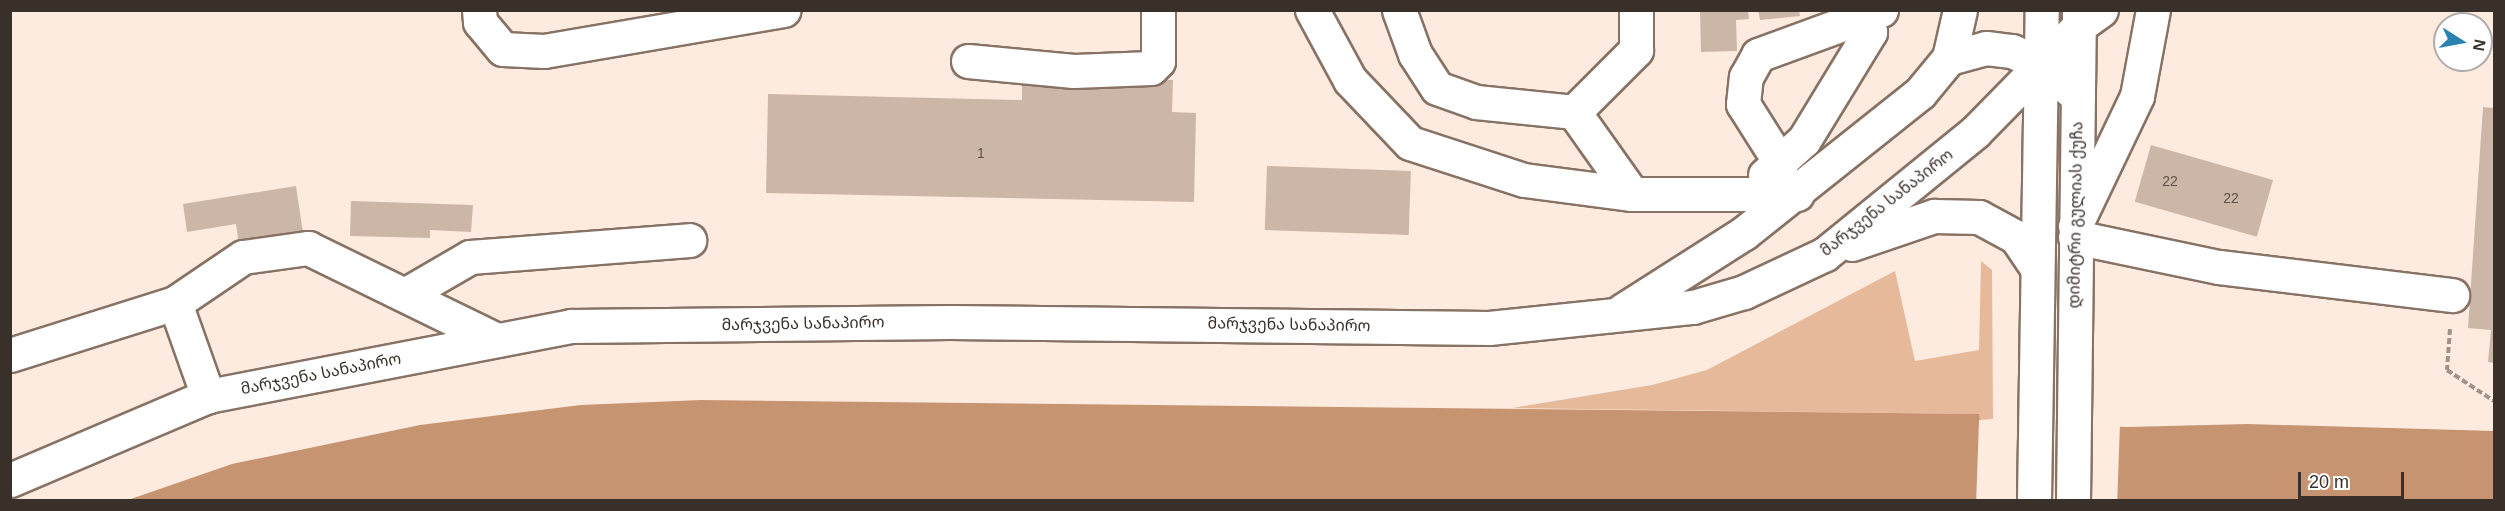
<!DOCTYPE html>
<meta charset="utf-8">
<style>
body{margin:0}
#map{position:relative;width:2505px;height:511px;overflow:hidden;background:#feebdf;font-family:Helvetica,"Noto Sans Georgian",sans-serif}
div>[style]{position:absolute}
.green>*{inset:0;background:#e6b99a}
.water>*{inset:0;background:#c69471}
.pier>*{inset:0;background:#feebdf;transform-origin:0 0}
.building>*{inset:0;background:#ccb6a7;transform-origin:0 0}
.path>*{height:4px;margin-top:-2px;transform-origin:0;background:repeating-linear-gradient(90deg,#a09289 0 6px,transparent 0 9px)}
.roads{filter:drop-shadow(2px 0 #877365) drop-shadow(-2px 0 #877365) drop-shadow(0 2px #877365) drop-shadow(0 -2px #877365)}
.minor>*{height:33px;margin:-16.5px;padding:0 16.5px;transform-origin:16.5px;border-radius:16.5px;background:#fff}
.major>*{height:33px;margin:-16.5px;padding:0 16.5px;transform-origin:16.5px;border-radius:16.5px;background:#fff}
.highway>*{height:33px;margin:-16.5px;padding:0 16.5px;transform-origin:16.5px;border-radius:16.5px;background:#fff}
span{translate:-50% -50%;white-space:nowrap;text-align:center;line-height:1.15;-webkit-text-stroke:4.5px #fff;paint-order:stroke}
.number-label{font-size:14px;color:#5e5249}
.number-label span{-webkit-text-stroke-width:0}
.street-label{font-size:16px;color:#39302a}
.frame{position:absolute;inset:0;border:12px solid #39302a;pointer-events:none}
.north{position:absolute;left:2433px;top:12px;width:60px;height:60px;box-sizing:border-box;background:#fff;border:2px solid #b0acaa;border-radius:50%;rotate:101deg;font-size:16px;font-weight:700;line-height:24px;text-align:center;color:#39302a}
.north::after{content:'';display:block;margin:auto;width:21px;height:27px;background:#2a82b0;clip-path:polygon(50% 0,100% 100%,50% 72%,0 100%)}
.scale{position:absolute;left:2298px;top:472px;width:106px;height:27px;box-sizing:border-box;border:3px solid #39302a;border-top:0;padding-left:8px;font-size:18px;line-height:21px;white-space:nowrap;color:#39302a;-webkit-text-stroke:4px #fff;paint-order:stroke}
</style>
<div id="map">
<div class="green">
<i style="clip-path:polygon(1981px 261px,1992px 270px,1993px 419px,1979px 420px,1979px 414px,1512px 408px,1652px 385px,1707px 370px,1895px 271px,1915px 361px,1979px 350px)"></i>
</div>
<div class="water">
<i style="clip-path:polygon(701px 400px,1979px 414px,1980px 421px,2127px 427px,2248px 424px,2494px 431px,2494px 500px,128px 500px,232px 464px,420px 425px,581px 405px)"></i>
</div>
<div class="pier">
<i style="left:1979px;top:420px;width:141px;height:80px;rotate:2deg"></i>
</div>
<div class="building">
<i style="clip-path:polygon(1700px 10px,1748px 10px,1749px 19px,1736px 20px,1737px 51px,1701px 52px)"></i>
<i style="clip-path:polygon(1758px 10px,1799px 10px,1800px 16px,1760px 20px)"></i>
<i style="clip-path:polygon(1022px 76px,1173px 80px,1172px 112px,1196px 113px,1194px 202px,766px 193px,768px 94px,1022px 100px)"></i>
<i style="clip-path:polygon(2483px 107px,2494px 108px,2494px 363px,2488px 362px,2491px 330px,2468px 328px)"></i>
<i style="left:2151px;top:145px;width:127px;height:59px;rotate:16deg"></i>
<i style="left:1267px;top:166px;width:144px;height:64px;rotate:2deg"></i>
<i style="clip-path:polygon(296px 186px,306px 253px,242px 264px,236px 224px,187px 232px,183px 204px)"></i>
<i style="clip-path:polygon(351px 201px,473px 205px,471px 232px,430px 230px,430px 238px,350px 236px)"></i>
</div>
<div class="path">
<i style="left:2450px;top:329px;width:41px;rotate:94.2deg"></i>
<i style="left:2447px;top:370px;width:56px;rotate:33.4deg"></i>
</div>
<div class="roads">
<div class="minor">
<i style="left:479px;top:10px;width:12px;rotate:85deg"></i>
<i style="left:480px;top:22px;width:35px;rotate:50deg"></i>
<i style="left:503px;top:49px;width:41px;rotate:2.8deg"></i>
<i style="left:544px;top:51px;width:243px;rotate:-9.7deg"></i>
<i style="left:1312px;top:10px;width:80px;rotate:61.5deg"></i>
<i style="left:1350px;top:80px;width:87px;rotate:46.4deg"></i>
<i style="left:1410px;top:143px;width:120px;rotate:18deg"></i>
<i style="left:1524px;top:180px;width:109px;rotate:7.4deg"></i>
<i style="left:1632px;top:194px;width:165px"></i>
<i style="left:1399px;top:10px;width:47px;rotate:70deg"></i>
<i style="left:1415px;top:54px;width:40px;rotate:57.1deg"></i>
<i style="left:1437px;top:88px;width:41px;rotate:19.7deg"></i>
<i style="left:1476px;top:102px;width:99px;rotate:5.8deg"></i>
<i style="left:1574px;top:112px;width:100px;rotate:54.7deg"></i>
<i style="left:2079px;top:26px;width:27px;rotate:-36deg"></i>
<i style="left:968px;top:61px;width:106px;rotate:5.4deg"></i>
<i style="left:1074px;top:71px;width:77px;rotate:-2.2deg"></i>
<i style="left:1151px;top:68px;width:10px;rotate:-45deg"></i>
<i style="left:1158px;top:61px;width:51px;rotate:-90deg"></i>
<i style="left:1574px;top:112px;width:88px;rotate:-45deg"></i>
<i style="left:1636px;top:50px;width:40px;rotate:-90deg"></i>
<i style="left:1781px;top:164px;width:71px;rotate:-122.3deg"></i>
<i style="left:1743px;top:104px;width:27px;rotate:-84deg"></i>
<i style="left:1746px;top:77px;width:25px;rotate:-61deg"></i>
<i style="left:1758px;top:55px;width:131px;rotate:-20.1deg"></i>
<i style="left:1765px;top:175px;width:52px;rotate:-41.9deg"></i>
<i style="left:1804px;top:140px;width:127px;rotate:-58.6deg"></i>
<i style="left:1870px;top:32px;width:24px;rotate:-112deg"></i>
<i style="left:2075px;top:226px;width:144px;rotate:-64.5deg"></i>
<i style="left:2137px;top:96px;width:87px;rotate:-79.5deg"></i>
<i style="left:2075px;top:237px;width:147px;rotate:11.8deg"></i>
<i style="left:2219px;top:267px;width:235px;rotate:6.9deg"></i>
<i style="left:408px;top:293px;width:72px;rotate:-30.1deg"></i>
<i style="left:470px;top:257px;width:220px;rotate:-4.4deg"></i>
<i style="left:175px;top:303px;width:99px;rotate:70.5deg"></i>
<i style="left:10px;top:355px;width:173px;rotate:-17.5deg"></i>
<i style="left:175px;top:303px;width:82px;rotate:-34.1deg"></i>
<i style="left:243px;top:257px;width:66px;rotate:-7.9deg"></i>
<i style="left:308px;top:248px;width:210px;rotate:26deg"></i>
</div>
<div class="major">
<i style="left:2034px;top:500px;width:490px;rotate:-89.1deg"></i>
<i style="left:2073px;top:500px;width:474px;rotate:-89.3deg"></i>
</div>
<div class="highway">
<i style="left:1949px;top:58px;width:38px;rotate:-15deg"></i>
<i style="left:1986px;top:48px;width:26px;rotate:7deg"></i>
<i style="left:2012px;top:51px;width:33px;rotate:25deg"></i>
<i style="left:2042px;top:65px;width:48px;rotate:41.6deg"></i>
<i style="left:1852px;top:244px;width:87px;rotate:-18.9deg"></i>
<i style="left:1934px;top:216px;width:45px;rotate:1.3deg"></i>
<i style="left:1979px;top:217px;width:42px;rotate:28.4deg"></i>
<i style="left:2016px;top:237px;width:36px;rotate:56deg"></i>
<i style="left:1623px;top:310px;width:143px;rotate:-32.5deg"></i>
<i style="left:1744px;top:233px;width:225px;rotate:-38.5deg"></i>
<i style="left:1920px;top:93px;width:45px;rotate:-50.4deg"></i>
<i style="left:1949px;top:58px;width:49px;rotate:-77.1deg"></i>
<i style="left:10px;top:480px;width:215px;rotate:-23deg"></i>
<i style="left:208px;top:396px;width:370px;rotate:-10.9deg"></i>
<i style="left:571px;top:326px;width:379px;rotate:-0.6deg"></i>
<i style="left:950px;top:322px;width:539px;rotate:0.64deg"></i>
<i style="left:1489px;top:328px;width:205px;rotate:-5.9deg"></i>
<i style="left:1693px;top:307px;width:53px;rotate:-16.4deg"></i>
<i style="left:1744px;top:292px;width:89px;rotate:-25.1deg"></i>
<i style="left:1825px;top:254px;width:193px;rotate:-39.1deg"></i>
<i style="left:1975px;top:132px;width:148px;rotate:-45.5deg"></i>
<i style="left:2079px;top:26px;width:16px;rotate:-90deg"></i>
</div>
</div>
<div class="number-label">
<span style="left:981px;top:153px">1</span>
<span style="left:2170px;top:181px">22</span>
<span style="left:2231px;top:198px">22</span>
</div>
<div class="street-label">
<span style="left:1887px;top:203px;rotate:-38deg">მარჯვენა სანაპირო</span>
<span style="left:2076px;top:215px;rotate:-89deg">დიმიტრი გულიას ქუჩა</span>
<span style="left:803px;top:324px;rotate:-1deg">მარჯვენა სანაპირო</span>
<span style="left:1289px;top:325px;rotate:1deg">მარჯვენა სანაპირო</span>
<span style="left:321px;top:374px;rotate:-11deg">მარჯვენა სანაპირო</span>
</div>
<div class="frame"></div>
<div class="north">N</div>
<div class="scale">20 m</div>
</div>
